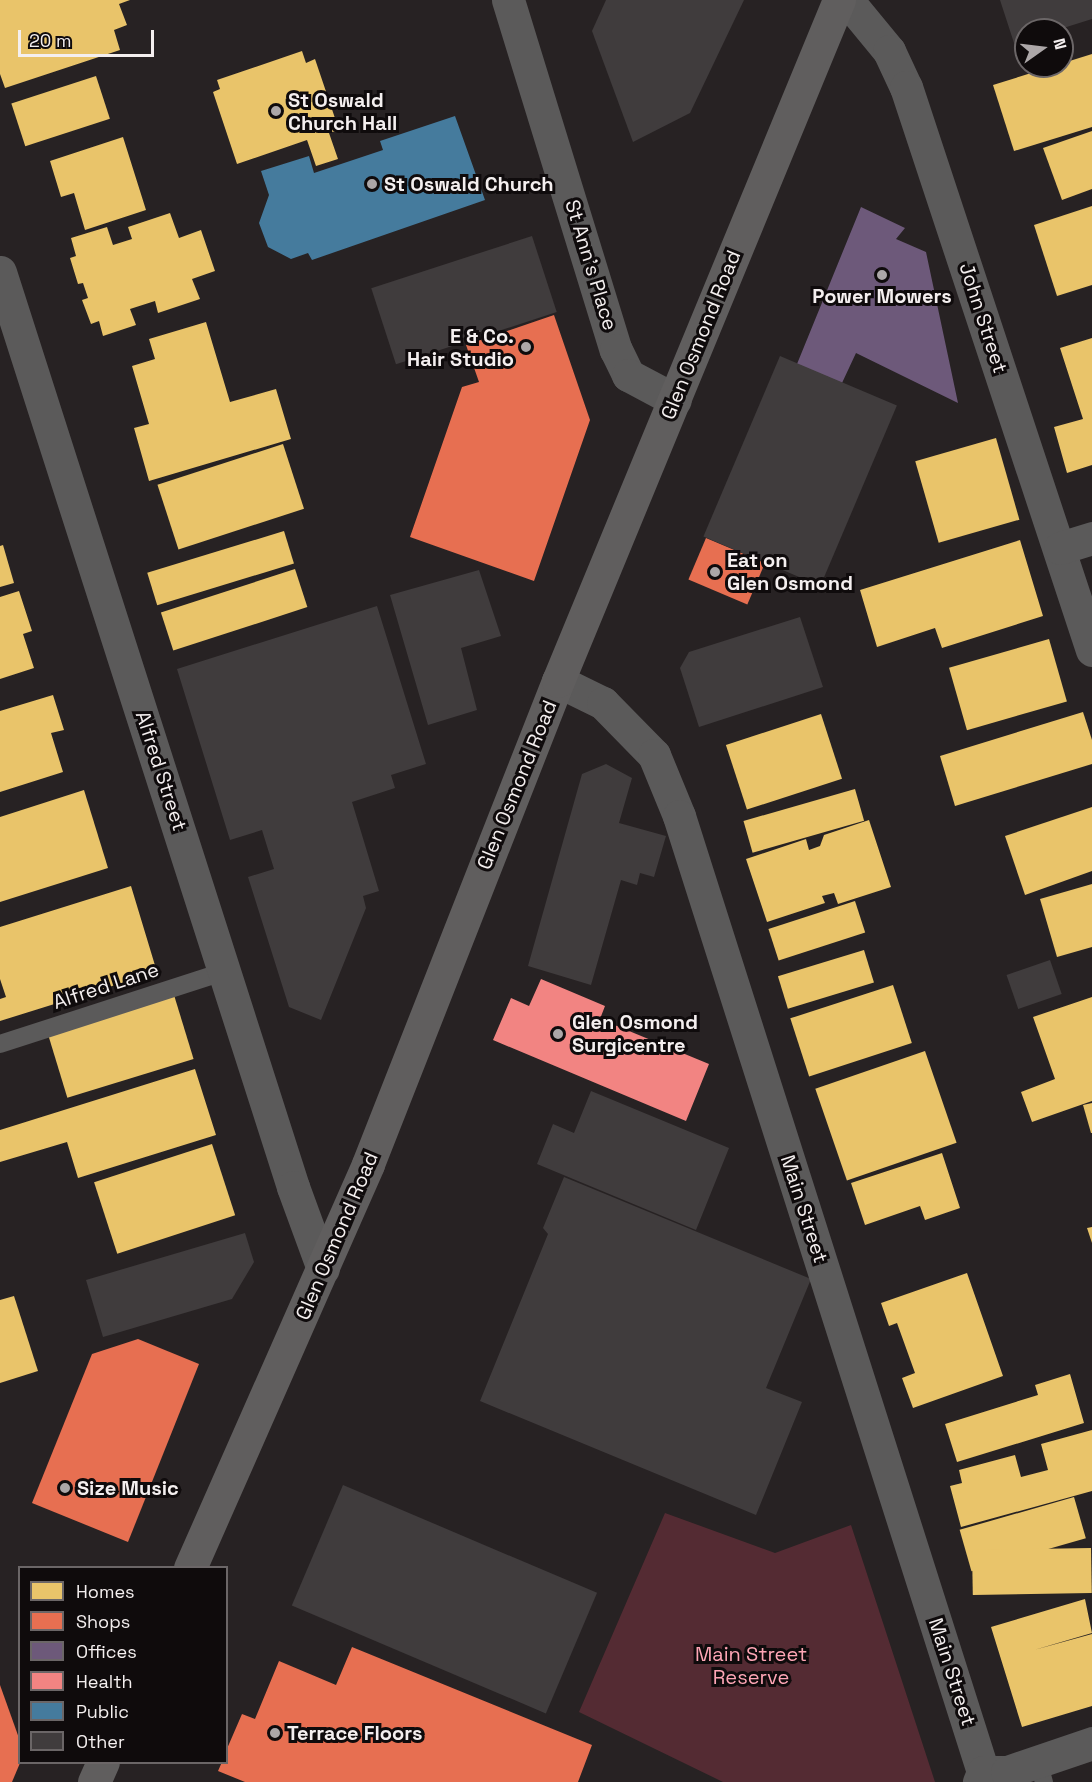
<!DOCTYPE html>
<style>
body{margin:0}
#map{position:relative;width:1092px;height:1782px;overflow:hidden;background:#272223;font-family:"Space Grotesk",sans-serif}
div>[style]{position:absolute}
.green>*{inset:0;background:#542b33}
.homes>*{inset:0;background:#e9c46a;transform-origin:0 0}
.shops>*{inset:0;background:#e76f51;transform-origin:0 0}
.offices>*{inset:0;background:#6d597a}
.health>*{inset:0;background:#f28482}
.public>*{inset:0;background:#457b9d}
.building>*{inset:0;background:#403c3d;transform-origin:0 0}
.service>*{height:18px;margin:-9px;padding:0 9px;transform-origin:9px;border-radius:9px;background:#5b5a5a}
.minor>*{height:33px;margin:-16.5px;padding:0 16.5px;transform-origin:16.5px;border-radius:16.5px;background:#5b5a5a}
.trunk>*{height:33px;margin:-16.5px;padding:0 16.5px;transform-origin:16.5px;border-radius:16.5px;background:#605e5e}
.dots>*{width:16px;height:16px;translate:-50% -50%;box-sizing:border-box;border:3px solid #0f0b0c;border-radius:50%}
span{translate:-50% -50%;white-space:nowrap;text-align:center;line-height:1.15;-webkit-text-stroke:6px #0f0b0c;paint-order:stroke}
.poi-label{font-size:20px;color:#f4efef;font-weight:700}
.left{translate:0 -50%;text-align:left}
.right{translate:-100% -50%;text-align:right}
.street-label{font-size:20px;color:#f4efef}
.park-label{font-size:20px;color:#ffa6b6}
.legend{position:absolute;left:18px;top:1566px;width:210px;height:198px;box-sizing:border-box;background:#0f0b0c;border:2px solid #6b6667;margin:0;padding:8px 10px;list-style:none;font-size:18px;color:#f4efef}
.legend li{display:flex;align-items:center;gap:12px;height:30px}
.legend b{width:30px;border:2px solid #6b6667}
.north{position:absolute;left:1014px;top:18px;width:60px;height:60px;box-sizing:border-box;background:#0f0b0c;border:2px solid #6b6667;border-radius:50%;rotate:76deg;font-size:16px;font-weight:700;line-height:24px;text-align:center;color:#f4efef}
.north::after{content:'';display:block;margin:auto;width:21px;height:27px;background:#aca7a8;clip-path:polygon(50% 0,100% 100%,50% 72%,0 100%)}
.scale{position:absolute;left:18px;top:30px;width:136px;height:27px;box-sizing:border-box;border:3px solid #f4efef;border-top:0;padding-left:8px;font-size:18px;line-height:21px;white-space:nowrap;color:#f4efef;-webkit-text-stroke:4px #0f0b0c;paint-order:stroke}
</style>
<div id="map">
<div class="green">
<i style="clip-path:polygon(665px 1513px,775px 1553px,851px 1525px,935px 1782px,723px 1782px,579px 1712px)"></i>
</div>
<div class="homes">
<i style="clip-path:polygon(0 0,130px 0,119px 4px,127px 25px,114px 30px,120px 50px,5px 88px,0 74px)"></i>
<i style="clip-path:polygon(302px 51px,306px 63px,315px 59px,339px 130px,329px 133px,338px 159px,316px 166px,307px 140px,237px 164px,213px 92px,220px 89px,217px 80px)"></i>
<i style="clip-path:polygon(1092px 54px,1092px 127px,1014px 151px,993px 85px)"></i>
<i style="left:96px;top:76px;width:45px;height:89px;rotate:72deg"></i>
<i style="clip-path:polygon(1092px 131px,1092px 189px,1062px 200px,1043px 148px)"></i>
<i style="clip-path:polygon(123px 137px,146px 210px,85px 230px,74px 193px,61px 197px,50px 161px)"></i>
<i style="clip-path:polygon(1092px 206px,1092px 285px,1057px 296px,1034px 225px)"></i>
<i style="clip-path:polygon(170px 213px,179px 238px,201px 230px,215px 271px,192px 279px,200px 299px,158px 313px,155px 301px,130px 309px,136px 325px,103px 336px,99px 321px,91px 324px,82px 300px,88px 298px,83px 283px,78px 284px,70px 258px,76px 256px,71px 238px,107px 227px,113px 245px,132px 239px,128px 227px)"></i>
<i style="clip-path:polygon(206px 322px,230px 402px,276px 389px,291px 439px,149px 481px,134px 428px,149px 424px,132px 366px,155px 359px,149px 339px)"></i>
<i style="clip-path:polygon(1092px 338px,1092px 465px,1067px 473px,1054px 427px,1083px 419px,1060px 348px)"></i>
<i style="left:996px;top:438px;width:85px;height:84px;rotate:74deg"></i>
<i style="left:283px;top:444px;width:68px;height:132px;rotate:72deg"></i>
<i style="left:284px;top:531px;width:34px;height:143px;rotate:73deg"></i>
<i style="clip-path:polygon(1020px 540px,1043px 616px,942px 648px,935px 628px,877px 647px,860px 590px)"></i>
<i style="clip-path:polygon(3px 545px,14px 583px,0 587px,0 546px)"></i>
<i style="left:295px;top:569px;width:40px;height:141px;rotate:72deg"></i>
<i style="clip-path:polygon(19px 591px,32px 631px,23px 634px,34px 668px,0 679px,0 597px)"></i>
<i style="left:1049px;top:639px;width:65px;height:104px;rotate:74deg"></i>
<i style="clip-path:polygon(53px 695px,64px 730px,51px 733px,63px 772px,0 792px,0 711px)"></i>
<i style="clip-path:polygon(1083px 712px,1092px 740px,1092px 764px,955px 806px,940px 756px)"></i>
<i style="left:821px;top:714px;width:68px;height:100px;rotate:72deg"></i>
<i style="left:855px;top:789px;width:33px;height:116px;rotate:74deg"></i>
<i style="clip-path:polygon(84px 790px,108px 868px,0 902px,0 817px)"></i>
<i style="clip-path:polygon(1092px 807px,1092px 871px,1025px 895px,1005px 836px)"></i>
<i style="clip-path:polygon(869px 820px,891px 887px,838px 904px,834px 893px,822px 896px,825px 903px,767px 922px,746px 859px,806px 839px,809px 850px,820px 846px,824px 835px)"></i>
<i style="clip-path:polygon(1092px 884px,1092px 947px,1057px 957px,1040px 899px)"></i>
<i style="clip-path:polygon(131px 886px,157px 972px,0 1021px,0 999px,6px 997px,0 979px,0 927px)"></i>
<i style="left:855px;top:901px;width:33px;height:91px;rotate:72deg"></i>
<i style="left:864px;top:950px;width:34px;height:90px;rotate:73deg"></i>
<i style="left:893px;top:985px;width:61px;height:108px;rotate:72deg"></i>
<i style="left:174px;top:995px;width:67px;height:132px;rotate:73deg"></i>
<i style="clip-path:polygon(1092px 997px,1092px 1101px,1032px 1122px,1021px 1092px,1055px 1079px,1033px 1017px)"></i>
<i style="left:925px;top:1051px;width:97px;height:116px;rotate:71deg"></i>
<i style="clip-path:polygon(195px 1069px,216px 1135px,78px 1178px,67px 1142px,0 1162px,0 1130px)"></i>
<i style="clip-path:polygon(1092px 1103px,1092px 1133px,1091px 1133px,1083px 1105px)"></i>
<i style="left:212px;top:1144px;width:75px;height:124px;rotate:72deg"></i>
<i style="clip-path:polygon(942px 1153px,960px 1208px,925px 1220px,920px 1206px,865px 1225px,851px 1183px)"></i>
<i style="clip-path:polygon(1092px 1227px,1092px 1243px,1087px 1228px)"></i>
<i style="clip-path:polygon(967px 1273px,1003px 1376px,913px 1408px,902px 1378px,915px 1373px,897px 1323px,889px 1326px,881px 1303px)"></i>
<i style="clip-path:polygon(14px 1296px,38px 1371px,0 1383px,0 1300px)"></i>
<i style="clip-path:polygon(1070px 1374px,1084px 1423px,957px 1462px,945px 1424px,1038px 1395px,1035px 1385px)"></i>
<i style="clip-path:polygon(1092px 1430px,1092px 1491px,961px 1527px,950px 1486px,962px 1483px,959px 1470px,1015px 1455px,1021px 1477px,1048px 1470px,1041px 1444px)"></i>
<i style="left:1074px;top:1497px;width:43px;height:119px;rotate:74deg"></i>
<i style="left:1091px;top:1548px;width:45px;height:119px;rotate:89deg"></i>
<i style="clip-path:polygon(1085px 1599px,1092px 1633px,1034px 1650px,1092px 1634px,1092px 1706px,1022px 1727px,991px 1627px)"></i>
</div>
<div class="shops">
<i style="clip-path:polygon(554px 315px,590px 420px,534px 581px,410px 537px,462px 387px,479px 382px,466px 345px)"></i>
<i style="left:706px;top:538px;width:64px;height:45px;rotate:23deg"></i>
<i style="clip-path:polygon(138px 1339px,199px 1364px,128px 1542px,32px 1503px,92px 1354px)"></i>
<i style="clip-path:polygon(352px 1647px,592px 1745px,578px 1782px,245px 1782px,218px 1771px,222px 1762px,226px 1762px,226px 1751px,242px 1714px,255px 1719px,279px 1661px,336px 1685px)"></i>
<i style="clip-path:polygon(0 1685px,20px 1741px,20px 1763px,12px 1782px,0 1782px)"></i>
</div>
<div class="offices">
<i style="clip-path:polygon(861px 207px,905px 228px,896px 239px,926px 252px,958px 403px,856px 353px,842px 383px,797px 364px)"></i>
</div>
<div class="health">
<i style="clip-path:polygon(541px 979px,605px 1006px,600px 1019px,709px 1064px,686px 1121px,493px 1040px,511px 998px,529px 1006px)"></i>
</div>
<div class="public">
<i style="clip-path:polygon(455px 116px,485px 200px,312px 260px,308px 253px,291px 259px,268px 247px,259px 223px,269px 195px,261px 171px,309px 156px,314px 173px,383px 150px,380px 141px)"></i>
</div>
<div class="building">
<i style="clip-path:polygon(606px 0,744px 0,690px 113px,633px 142px,592px 31px)"></i>
<i style="clip-path:polygon(1000px 0,1092px 0,1092px 19px,1057px 30px,1026px 30px,1026px 40px,1014px 43px)"></i>
<i style="left:532px;top:236px;width:80px;height:169px;rotate:72deg"></i>
<i style="left:780px;top:356px;width:127px;height:196px;rotate:23deg"></i>
<i style="clip-path:polygon(479px 570px,501px 636px,461px 648px,477px 710px,428px 725px,390px 595px)"></i>
<i style="clip-path:polygon(377px 606px,426px 764px,391px 775px,395px 788px,352px 802px,379px 891px,363px 896px,366px 908px,321px 1020px,289px 1007px,248px 877px,274px 869px,262px 830px,230px 840px,177px 669px)"></i>
<i style="clip-path:polygon(800px 617px,823px 687px,699px 727px,680px 668px,689px 652px)"></i>
<i style="clip-path:polygon(606px 764px,632px 778px,619px 823px,666px 836px,654px 877px,640px 873px,637px 885px,621px 880px,591px 985px,528px 966px,582px 774px)"></i>
<i style="left:1050px;top:960px;width:36px;height:46px;rotate:71deg"></i>
<i style="clip-path:polygon(591px 1091px,729px 1148px,696px 1230px,537px 1164px,553px 1124px,574px 1133px)"></i>
<i style="clip-path:polygon(564px 1177px,811px 1279px,766px 1388px,802px 1402px,756px 1515px,480px 1401px,548px 1234px,543px 1228px)"></i>
<i style="clip-path:polygon(245px 1233px,254px 1262px,232px 1299px,103px 1337px,86px 1280px)"></i>
<i style="left:343px;top:1485px;width:276px;height:131px;rotate:23deg"></i>
</div>
<div class="service">
<i style="left:0;top:1044px;width:237px;rotate:-17.9deg"></i>
<i style="left:1038px;top:1760px;width:23px;rotate:75deg"></i>
</div>
<div class="minor">
<i style="left:508px;top:0;width:366px;rotate:72.9deg"></i>
<i style="left:616px;top:350px;width:28px;rotate:64deg"></i>
<i style="left:628px;top:375px;width:53px;rotate:28deg"></i>
<i style="left:847px;top:0;width:66px;rotate:50.5deg"></i>
<i style="left:889px;top:51px;width:40px;rotate:65deg"></i>
<i style="left:906px;top:87px;width:593px;rotate:71.72deg"></i>
<i style="left:0;top:272px;width:961px;rotate:72.24deg"></i>
<i style="left:293px;top:1187px;width:87px;rotate:69.9deg"></i>
<i style="left:1060px;top:548px;width:34px;rotate:-17deg"></i>
<i style="left:558px;top:681px;width:50px;rotate:26.1deg"></i>
<i style="left:603px;top:703px;width:73px;rotate:45.6deg"></i>
<i style="left:654px;top:755px;width:66px;rotate:67.7deg"></i>
<i style="left:679px;top:816px;width:1003px;rotate:72.36deg"></i>
<i style="left:983px;top:1772px;width:11px;rotate:112deg"></i>
<i style="left:983px;top:1772px;width:24px"></i>
<i style="left:1007px;top:1772px;width:90px;rotate:-18.8deg"></i>
</div>
<div class="trunk">
<i style="left:190px;top:1568px;width:441px;rotate:-66.2deg"></i>
<i style="left:368px;top:1164px;width:519px;rotate:-68.53deg"></i>
<i style="left:558px;top:681px;width:737px;rotate:-67.58deg"></i>
<i style="left:94px;top:1782px;width:22px;rotate:-66deg"></i>
</div>
<div class="dots">
<i style="left:276px;top:111px;background:#aca7a8"></i>
<i style="left:372px;top:184px;background:#aca7a8"></i>
<i style="left:882px;top:275px;background:#aca7a8"></i>
<i style="left:526px;top:347px;background:#aca7a8"></i>
<i style="left:715px;top:572px;background:#aca7a8"></i>
<i style="left:558px;top:1034px;background:#aca7a8"></i>
<i style="left:65px;top:1488px;background:#aca7a8"></i>
<i style="left:275px;top:1733px;background:#aca7a8"></i>
</div>
<div class="poi-label">
<span class="left" style="left:288px;top:112px">St Oswald<br>Church Hall</span>
<span class="left" style="left:384px;top:184px">St Oswald Church</span>
<span style="left:882px;top:296px">Power Mowers</span>
<span class="right" style="left:514px;top:348px">E &amp; Co.<br>Hair Studio</span>
<span class="left" style="left:727px;top:572px">Eat on<br>Glen Osmond</span>
<span class="left" style="left:572px;top:1034px">Glen Osmond<br>Surgicentre</span>
<span class="left" style="left:77px;top:1488px">Size Music</span>
<span class="left" style="left:287px;top:1733px">Terrace Floors</span>
</div>
<div class="street-label">
<span style="left:591px;top:265px;rotate:73deg">St Ann's Place</span>
<span style="left:983px;top:318px;rotate:72deg">John Street</span>
<span style="left:701px;top:335px;rotate:-68deg">Glen Osmond Road</span>
<span style="left:161px;top:771px;rotate:72deg">Alfred Street</span>
<span style="left:517px;top:785px;rotate:-68deg">Glen Osmond Road</span>
<span style="left:106px;top:986px;rotate:-18deg">Alfred Lane</span>
<span style="left:804px;top:1209px;rotate:72deg">Main Street</span>
<span style="left:337px;top:1236px;rotate:-67deg">Glen Osmond Road</span>
<span style="left:952px;top:1672px;rotate:72deg">Main Street</span>
</div>
<div class="park-label">
<span style="left:751px;top:1666px">Main Street<br>Reserve</span>
</div>
<ul class="legend">
<li><b style="height:16px;background:#e9c46a"></b>Homes</li>
<li><b style="height:16px;background:#e76f51"></b>Shops</li>
<li><b style="height:16px;background:#6d597a"></b>Offices</li>
<li><b style="height:16px;background:#f28482"></b>Health</li>
<li><b style="height:16px;background:#457b9d"></b>Public</li>
<li><b style="height:16px;background:#403c3d"></b>Other</li>
</ul>
<div class="north">N</div>
<div class="scale">20 m</div>
</div>
